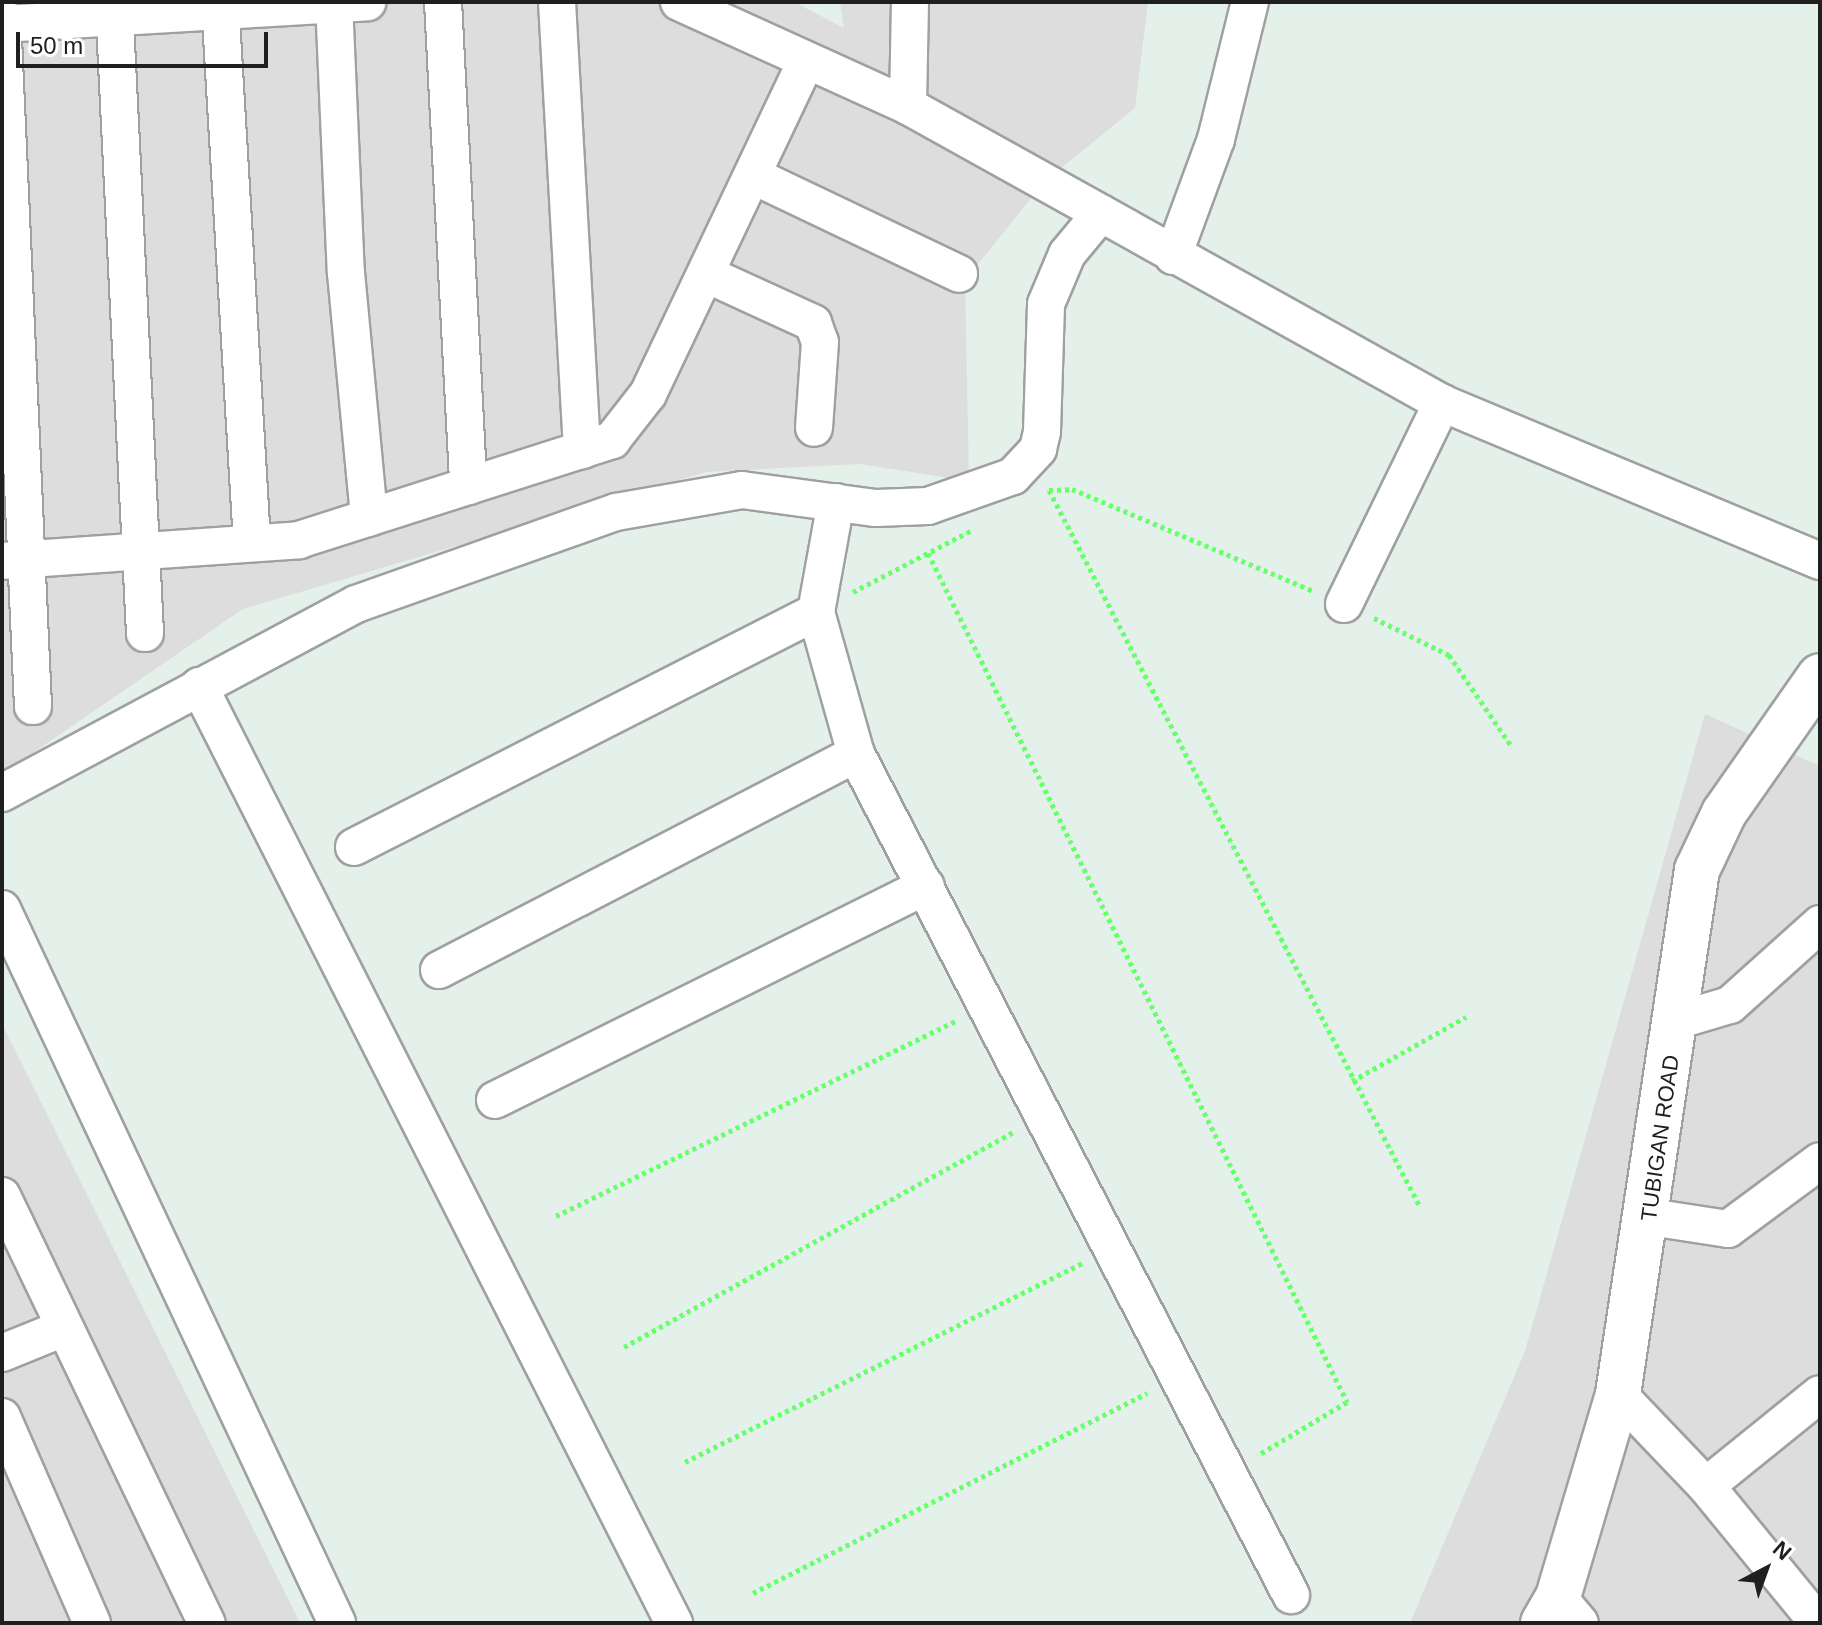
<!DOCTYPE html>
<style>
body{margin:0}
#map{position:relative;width:1822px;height:1625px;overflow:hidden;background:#e4f1eb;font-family:Arial,sans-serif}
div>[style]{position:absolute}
.residential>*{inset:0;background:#dcdddc}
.path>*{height:5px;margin-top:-2.5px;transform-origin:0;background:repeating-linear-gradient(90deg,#67ff6a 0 4px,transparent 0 8px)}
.roads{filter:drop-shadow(2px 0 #a0a0a0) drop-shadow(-2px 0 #a0a0a0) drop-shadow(0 2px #a0a0a0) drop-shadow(0 -2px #a0a0a0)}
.minor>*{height:36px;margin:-18px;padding:0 18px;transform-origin:18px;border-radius:18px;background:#fff}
.tertiary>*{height:44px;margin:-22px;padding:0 22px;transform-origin:22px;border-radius:22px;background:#fff}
span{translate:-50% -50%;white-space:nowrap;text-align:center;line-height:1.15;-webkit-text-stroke:8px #fff;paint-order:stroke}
.street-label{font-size:22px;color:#1f1f1f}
.frame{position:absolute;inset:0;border:4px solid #1f1f1f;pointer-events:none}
.north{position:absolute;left:1726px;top:1529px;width:80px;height:80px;-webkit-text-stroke:6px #fff;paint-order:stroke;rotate:41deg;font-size:22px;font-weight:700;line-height:32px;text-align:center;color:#1f1f1f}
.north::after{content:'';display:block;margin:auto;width:28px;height:36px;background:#1f1f1f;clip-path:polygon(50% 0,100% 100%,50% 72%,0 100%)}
.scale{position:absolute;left:16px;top:32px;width:252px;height:36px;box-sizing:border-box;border:4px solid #1f1f1f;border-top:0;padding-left:10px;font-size:24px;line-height:28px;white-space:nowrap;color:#1f1f1f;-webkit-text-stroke:6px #fff;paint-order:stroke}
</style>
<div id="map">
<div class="residential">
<i style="clip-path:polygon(2px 2px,794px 2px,844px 28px,840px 2px,1148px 2px,1135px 108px,1045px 181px,965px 280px,969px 481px,860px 464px,706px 472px,243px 609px,2px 774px)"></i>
<i style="clip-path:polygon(1705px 714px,1820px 766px,1820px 1623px,1410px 1623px,1525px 1351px)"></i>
<i style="clip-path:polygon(2px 1024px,300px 1623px,2px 1623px)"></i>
</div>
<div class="path">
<i style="left:1049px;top:490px;width:23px;rotate:-2deg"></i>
<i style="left:1072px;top:489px;width:263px;rotate:22.9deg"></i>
<i style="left:1049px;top:490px;width:805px;rotate:62.64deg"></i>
<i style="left:928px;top:553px;width:947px;rotate:63.73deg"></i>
<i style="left:1347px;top:1402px;width:104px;rotate:149.2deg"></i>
<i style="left:853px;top:592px;width:134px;rotate:-27.5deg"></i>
<i style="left:1374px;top:618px;width:84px;rotate:26.3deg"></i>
<i style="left:1449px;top:655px;width:112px;rotate:55.6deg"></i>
<i style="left:1352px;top:1081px;width:131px;rotate:-29.3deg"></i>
<i style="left:556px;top:1216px;width:444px;rotate:-26deg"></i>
<i style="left:624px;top:1347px;width:444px;rotate:-28.9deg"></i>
<i style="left:685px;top:1462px;width:444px;rotate:-26.6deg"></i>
<i style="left:753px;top:1593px;width:442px;rotate:-26.9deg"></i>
</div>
<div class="roads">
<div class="minor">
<i style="left:114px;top:2px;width:632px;rotate:87.19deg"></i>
<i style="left:220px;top:2px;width:542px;rotate:86.61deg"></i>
<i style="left:334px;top:2px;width:271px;rotate:87.5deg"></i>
<i style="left:346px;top:273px;width:246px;rotate:84.6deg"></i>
<i style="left:443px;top:2px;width:485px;rotate:87deg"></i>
<i style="left:557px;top:2px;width:449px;rotate:86.8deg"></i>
<i style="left:679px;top:2px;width:252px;rotate:24.4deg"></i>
<i style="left:908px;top:106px;width:611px;rotate:29.08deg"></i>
<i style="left:1442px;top:403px;width:410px;rotate:22.7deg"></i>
<i style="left:2px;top:16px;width:691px;rotate:87.43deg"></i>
<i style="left:2px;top:24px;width:366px;rotate:-3.4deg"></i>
<i style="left:908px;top:106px;width:104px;rotate:-88.9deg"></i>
<i style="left:756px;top:177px;width:225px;rotate:25.5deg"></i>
<i style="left:1173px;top:256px;width:125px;rotate:-69.8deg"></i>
<i style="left:1216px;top:139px;width:141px;rotate:-76.1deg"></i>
<i style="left:706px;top:274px;width:118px;rotate:24.6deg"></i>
<i style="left:813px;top:323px;width:20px;rotate:70deg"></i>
<i style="left:820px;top:342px;width:86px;rotate:94deg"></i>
<i style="left:836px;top:502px;width:112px;rotate:100.3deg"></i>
<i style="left:816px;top:612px;width:148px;rotate:74.3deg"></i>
<i style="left:856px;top:754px;width:947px;rotate:62.65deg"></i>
<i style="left:2px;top:561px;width:298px;rotate:-4deg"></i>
<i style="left:299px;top:540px;width:329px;rotate:-17.7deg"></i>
<i style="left:612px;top:440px;width:58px;rotate:-52deg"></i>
<i style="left:648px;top:394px;width:369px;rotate:-64.6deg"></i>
<i style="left:1344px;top:604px;width:224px;rotate:-64deg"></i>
<i style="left:199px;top:686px;width:1051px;rotate:63.12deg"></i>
<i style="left:2px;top:793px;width:401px;rotate:-28.1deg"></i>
<i style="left:356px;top:604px;width:276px;rotate:-19.5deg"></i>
<i style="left:616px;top:512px;width:128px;rotate:-9.9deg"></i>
<i style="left:742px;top:490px;width:135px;rotate:7.7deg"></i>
<i style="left:876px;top:508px;width:52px;rotate:-2.2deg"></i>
<i style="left:928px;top:506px;width:90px;rotate:-19.4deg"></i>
<i style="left:1013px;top:476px;width:37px;rotate:-47deg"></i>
<i style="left:1038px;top:449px;width:17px;rotate:-77deg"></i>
<i style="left:1042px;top:432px;width:128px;rotate:-88.2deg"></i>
<i style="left:1046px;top:304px;width:54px;rotate:-67.2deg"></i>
<i style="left:1067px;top:254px;width:53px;rotate:-50.3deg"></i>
<i style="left:354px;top:847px;width:518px;rotate:-26.96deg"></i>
<i style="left:2px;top:909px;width:789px;rotate:64.86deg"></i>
<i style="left:439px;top:970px;width:470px;rotate:-27.4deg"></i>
<i style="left:1676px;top:1021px;width:56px;rotate:-16.5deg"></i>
<i style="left:1730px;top:1005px;width:121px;rotate:-42deg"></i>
<i style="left:495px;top:1100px;width:481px;rotate:-26.4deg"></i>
<i style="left:2px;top:1196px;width:474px;rotate:64.4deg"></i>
<i style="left:1650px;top:1217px;width:79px;rotate:8.7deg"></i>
<i style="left:1728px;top:1229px;width:114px;rotate:-36.5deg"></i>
<i style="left:2px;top:1353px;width:67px;rotate:-22deg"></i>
<i style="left:1618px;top:1394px;width:127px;rotate:46.3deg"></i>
<i style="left:1706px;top:1486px;width:177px;rotate:50.7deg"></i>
<i style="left:2px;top:1417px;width:225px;rotate:66.4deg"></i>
<i style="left:1706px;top:1486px;width:146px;rotate:-38.9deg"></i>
<i style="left:1558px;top:1597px;width:34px;rotate:50deg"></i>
</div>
<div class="tertiary">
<i style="left:1543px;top:1623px;width:30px;rotate:-60deg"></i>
<i style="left:1558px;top:1597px;width:212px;rotate:-73.5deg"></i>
<i style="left:1618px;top:1394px;width:530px;rotate:-81.43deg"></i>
<i style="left:1697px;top:870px;width:63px;rotate:-64.7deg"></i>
<i style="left:1724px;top:813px;width:167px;rotate:-55deg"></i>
</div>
</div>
<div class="street-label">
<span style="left:1660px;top:1138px;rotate:-82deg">TUBIGAN ROAD</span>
</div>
<div class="frame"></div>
<div class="north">N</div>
<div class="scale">50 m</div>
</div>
